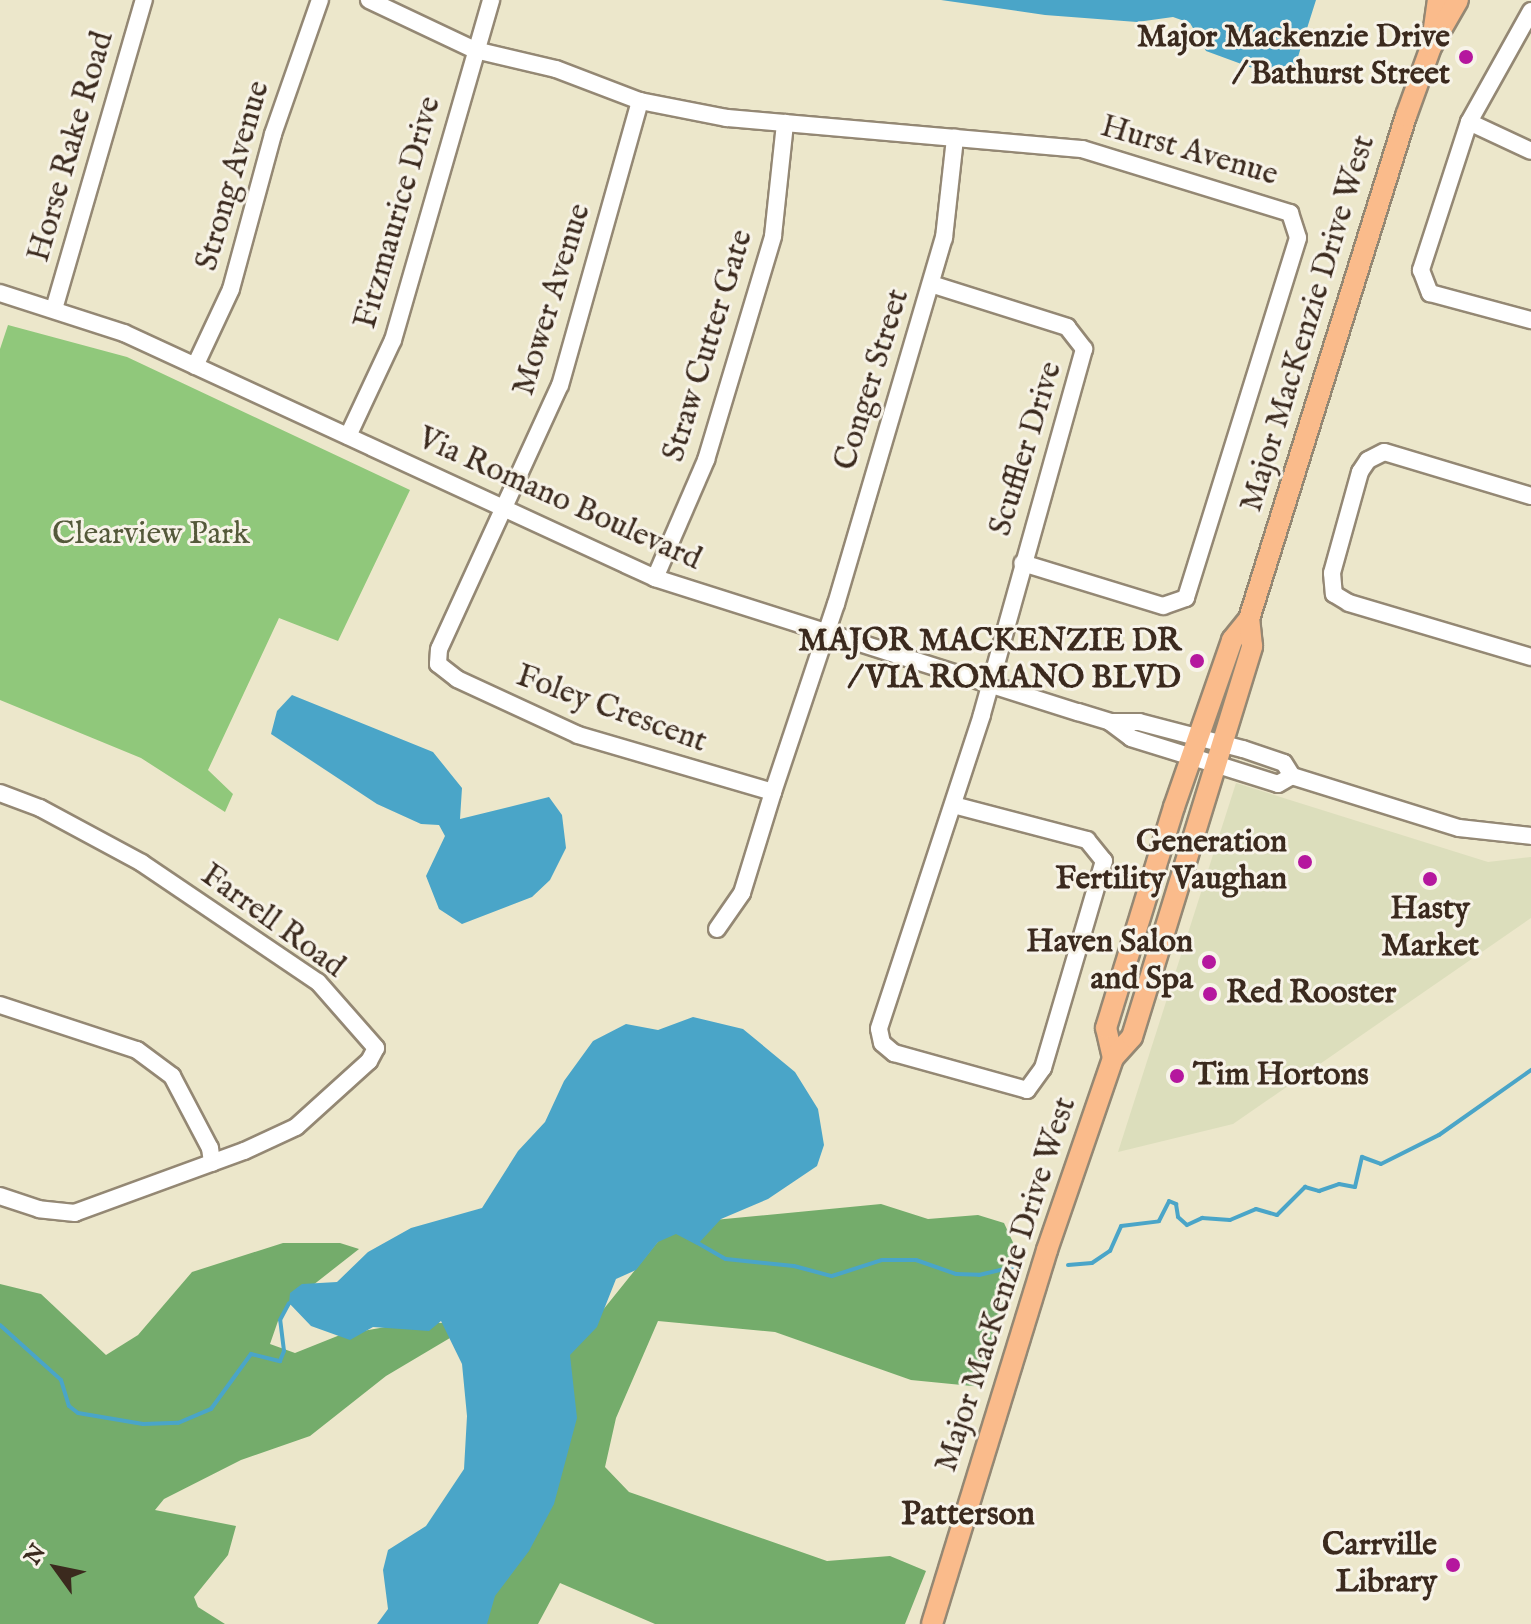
<!DOCTYPE html>
<style>
body{margin:0}
#map{position:relative;width:1531px;height:1624px;overflow:hidden;background:#ece7cb;font-family:"IM FELL English",serif}
div>[style]{position:absolute}
.built>*{inset:0;background:#dcdebc}
.green>*{inset:0;background:#90c87b}
.forest>*{inset:0;background:#74ac6b}
.water>*{inset:0;background:#4aa5c8}
.stream>*{height:4px;margin:-2px;padding:0 2px;transform-origin:2px;border-radius:2px;background:#4aa5c8}
.roads{filter:drop-shadow(2px 0 #948874) drop-shadow(-2px 0 #948874) drop-shadow(0 2px #948874) drop-shadow(0 -2px #948874)}
.minor>*{height:16px;margin:-8px;padding:0 8px;transform-origin:8px;border-radius:8px;background:#fff}
.major>*{height:20px;margin:-10px;padding:0 10px;transform-origin:10px;border-radius:10px;background:#fabb8b}
.dots>*{width:22px;height:22px;translate:-50% -50%;box-sizing:border-box;border:4px solid #f7f3e8;border-radius:50%}
span{translate:-50% -50%;white-space:nowrap;text-align:center;line-height:1.15;-webkit-text-stroke:6px #f7f3e8;paint-order:stroke}
.poi-label{font-size:32px;color:#3b2a1e;font-weight:700}
.right{translate:-100% -50%;text-align:right}
.left{translate:0 -50%;text-align:left}
.street-label{font-size:32px;color:#3b2a1e}
.park-label{font-size:32px;color:#54593a}
.neighbourhood-label{font-size:34px;color:#3b2a1e;font-weight:700}
.north{position:absolute;left:16px;top:1528px;width:80px;height:80px;-webkit-text-stroke:6px #f7f3e8;paint-order:stroke;rotate:303deg;font-size:22px;font-weight:700;line-height:32px;text-align:center;color:#3b2a1e}
.north::after{content:'';display:block;margin:auto;width:28px;height:36px;background:#3b2a1e;clip-path:polygon(50% 0,100% 100%,50% 72%,0 100%)}
</style>
<div id="map">
<div class="built">
<i style="clip-path:polygon(1236px 783px,1488px 862px,1531px 857px,1531px 918px,1233px 1124px,1118px 1152px)"></i>
</div>
<div class="green">
<i style="clip-path:polygon(8px 325px,127px 357px,410px 490px,338px 641px,279px 618px,208px 770px,233px 794px,225px 812px,141px 758px,0 700px,0 349px)"></i>
</div>
<div class="forest">
<i style="clip-path:polygon(881px 1204px,928px 1219px,978px 1215px,1004px 1223px,1017px 1251px,982px 1387px,911px 1380px,775px 1332px,658px 1321px,616px 1418px,605px 1467px,629px 1492px,827px 1561px,890px 1556px,926px 1571px,905px 1624px,655px 1624px,560px 1583px,538px 1624px,458px 1624px,570px 1351px,672px 1224px)"></i>
<i style="clip-path:polygon(283px 1243px,340px 1243px,359px 1249px,294px 1300px,278px 1321px,270px 1344px,295px 1353px,340px 1335px,414px 1322px,444px 1323px,455px 1335px,386px 1376px,310px 1436px,241px 1460px,164px 1499px,155px 1510px,236px 1526px,228px 1555px,194px 1597px,198px 1607px,225px 1624px,0 1624px,0 1284px,41px 1294px,106px 1355px,138px 1335px,192px 1272px)"></i>
</div>
<div class="water">
<i style="clip-path:polygon(941px 0,1316px 0,1290px 82px,1206px 51px,1190px 23px,1173px 17px,1137px 22px,1045px 15px)"></i>
<i style="clip-path:polygon(292px 695px,433px 752px,462px 788px,460px 819px,549px 797px,562px 815px,566px 848px,550px 880px,532px 897px,462px 924px,439px 909px,426px 876px,445px 836px,439px 825px,421px 824px,377px 804px,271px 734px,277px 711px)"></i>
<i style="clip-path:polygon(693px 1017px,743px 1029px,795px 1072px,818px 1109px,824px 1145px,817px 1166px,768px 1199px,721px 1219px,697px 1245px,676px 1234px,658px 1242px,636px 1270px,616px 1279px,597px 1327px,570px 1355px,577px 1418px,554px 1504px,529px 1551px,495px 1596px,487px 1624px,377px 1624px,388px 1609px,383px 1570px,388px 1550px,426px 1526px,464px 1469px,467px 1416px,462px 1364px,441px 1321px,429px 1331px,373px 1327px,350px 1340px,311px 1326px,289px 1303px,290px 1293px,302px 1284px,337px 1282px,368px 1252px,411px 1228px,482px 1208px,518px 1151px,545px 1122px,564px 1081px,593px 1041px,626px 1024px,658px 1030px)"></i>
</div>
<div class="stream">
<i style="left:696px;top:1242px;width:34px;rotate:30deg"></i>
<i style="left:726px;top:1259px;width:68px;rotate:5.9deg"></i>
<i style="left:794px;top:1266px;width:39px;rotate:15deg"></i>
<i style="left:832px;top:1276px;width:52px;rotate:-17.7deg"></i>
<i style="left:882px;top:1260px;width:34px"></i>
<i style="left:916px;top:1260px;width:42px;rotate:19.3deg"></i>
<i style="left:956px;top:1274px;width:23px;rotate:2deg"></i>
<i style="left:979px;top:1275px;width:43px;rotate:-13.4deg"></i>
<i style="left:1068px;top:1265px;width:24px;rotate:-5deg"></i>
<i style="left:1092px;top:1263px;width:22px;rotate:-34deg"></i>
<i style="left:1110px;top:1251px;width:27px;rotate:-66deg"></i>
<i style="left:1121px;top:1226px;width:38px;rotate:-7deg"></i>
<i style="left:1159px;top:1221px;width:22px;rotate:-63deg"></i>
<i style="left:1169px;top:1201px;width:8px;rotate:23deg"></i>
<i style="left:1176px;top:1204px;width:13px;rotate:81deg"></i>
<i style="left:1178px;top:1217px;width:12px;rotate:42deg"></i>
<i style="left:1187px;top:1225px;width:17px;rotate:-25deg"></i>
<i style="left:1202px;top:1218px;width:28px;rotate:4deg"></i>
<i style="left:1230px;top:1220px;width:28px;rotate:-23deg"></i>
<i style="left:1256px;top:1209px;width:22px;rotate:16deg"></i>
<i style="left:1277px;top:1215px;width:40px;rotate:-45deg"></i>
<i style="left:1305px;top:1187px;width:15px;rotate:16deg"></i>
<i style="left:1319px;top:1191px;width:21px;rotate:-19deg"></i>
<i style="left:1339px;top:1184px;width:16px;rotate:11deg"></i>
<i style="left:1355px;top:1187px;width:31px;rotate:-77deg"></i>
<i style="left:1362px;top:1157px;width:20px;rotate:20deg"></i>
<i style="left:1381px;top:1164px;width:65px;rotate:-26.6deg"></i>
<i style="left:1439px;top:1135px;width:113px;rotate:-35.2deg"></i>
<i style="left:0;top:1325px;width:82px;rotate:42deg"></i>
<i style="left:61px;top:1380px;width:27px;rotate:73deg"></i>
<i style="left:69px;top:1406px;width:11px;rotate:38deg"></i>
<i style="left:78px;top:1413px;width:66px;rotate:9.6deg"></i>
<i style="left:143px;top:1424px;width:35px;rotate:-2deg"></i>
<i style="left:178px;top:1423px;width:36px;rotate:-23deg"></i>
<i style="left:211px;top:1409px;width:68px;rotate:-54deg"></i>
<i style="left:251px;top:1354px;width:30px;rotate:14deg"></i>
<i style="left:280px;top:1361px;width:11px;rotate:-68deg"></i>
<i style="left:284px;top:1351px;width:31px;rotate:-97deg"></i>
<i style="left:280px;top:1320px;width:19px;rotate:-62deg"></i>
</div>
<div class="roads">
<div class="minor">
<i style="left:369px;top:0;width:117px;rotate:25.3deg"></i>
<i style="left:475px;top:50px;width:83px;rotate:13.2deg"></i>
<i style="left:556px;top:69px;width:90px;rotate:20.9deg"></i>
<i style="left:640px;top:101px;width:89px;rotate:11.1deg"></i>
<i style="left:727px;top:118px;width:356px;rotate:5deg"></i>
<i style="left:1082px;top:149px;width:218px;rotate:17.1deg"></i>
<i style="left:1290px;top:213px;width:26px;rotate:72deg"></i>
<i style="left:1298px;top:238px;width:377px;rotate:107.3deg"></i>
<i style="left:1186px;top:598px;width:24px;rotate:161deg"></i>
<i style="left:1163px;top:606px;width:147px;rotate:-163deg"></i>
<i style="left:1531px;top:11px;width:127px;rotate:119.2deg"></i>
<i style="left:1469px;top:122px;width:156px;rotate:108deg"></i>
<i style="left:1421px;top:270px;width:25px;rotate:69deg"></i>
<i style="left:1430px;top:293px;width:105px;rotate:15deg"></i>
<i style="left:640px;top:101px;width:295px;rotate:105.7deg"></i>
<i style="left:560px;top:385px;width:290px;rotate:114.6deg"></i>
<i style="left:439px;top:649px;width:15px;rotate:94deg"></i>
<i style="left:438px;top:664px;width:24px;rotate:38deg"></i>
<i style="left:457px;top:679px;width:133px;rotate:24.8deg"></i>
<i style="left:578px;top:735px;width:203px;rotate:16.3deg"></i>
<i style="left:773px;top:792px;width:198px;rotate:-71.5deg"></i>
<i style="left:836px;top:604px;width:382px;rotate:-73.6deg"></i>
<i style="left:944px;top:238px;width:101px;rotate:-83.7deg"></i>
<i style="left:1469px;top:122px;width:68px;rotate:25.1deg"></i>
<i style="left:931px;top:284px;width:143px;rotate:17.5deg"></i>
<i style="left:1067px;top:327px;width:28px;rotate:52deg"></i>
<i style="left:1084px;top:349px;width:380px;rotate:105.6deg"></i>
<i style="left:982px;top:715px;width:330px;rotate:108.2deg"></i>
<i style="left:879px;top:1029px;width:14px;rotate:78deg"></i>
<i style="left:882px;top:1043px;width:16px;rotate:40deg"></i>
<i style="left:894px;top:1053px;width:138px;rotate:15.5deg"></i>
<i style="left:1027px;top:1090px;width:27px;rotate:-54deg"></i>
<i style="left:1043px;top:1068px;width:216px;rotate:-73.6deg"></i>
<i style="left:1104px;top:861px;width:27px;rotate:-129deg"></i>
<i style="left:1087px;top:840px;width:138px;rotate:-165.3deg"></i>
<i style="left:0;top:293px;width:130px;rotate:17.9deg"></i>
<i style="left:124px;top:333px;width:585px;rotate:24.77deg"></i>
<i style="left:655px;top:578px;width:444px;rotate:17.6deg"></i>
<i style="left:1078px;top:712px;width:34px;rotate:17deg"></i>
<i style="left:1110px;top:722px;width:26px;rotate:37deg"></i>
<i style="left:1131px;top:738px;width:88px;rotate:17.2deg"></i>
<i style="left:1215px;top:764px;width:66px;rotate:17.6deg"></i>
<i style="left:1278px;top:784px;width:16px;rotate:-30deg"></i>
<i style="left:54px;top:309px;width:322px;rotate:-73.8deg"></i>
<i style="left:195px;top:366px;width:85px;rotate:-64.9deg"></i>
<i style="left:231px;top:289px;width:161px;rotate:-74.8deg"></i>
<i style="left:273px;top:134px;width:142px;rotate:-70.7deg"></i>
<i style="left:348px;top:436px;width:106px;rotate:-64.9deg"></i>
<i style="left:393px;top:340px;width:354px;rotate:-73.9deg"></i>
<i style="left:1531px;top:496px;width:153px;rotate:-163.3deg"></i>
<i style="left:1384px;top:452px;width:18px;rotate:153deg"></i>
<i style="left:1368px;top:460px;width:14px;rotate:124deg"></i>
<i style="left:1360px;top:472px;width:105px;rotate:105.5deg"></i>
<i style="left:1332px;top:573px;width:21px;rotate:85deg"></i>
<i style="left:1334px;top:594px;width:17px;rotate:31deg"></i>
<i style="left:1349px;top:603px;width:190px;rotate:16.5deg"></i>
<i style="left:655px;top:578px;width:129px;rotate:-66.6deg"></i>
<i style="left:706px;top:460px;width:234px;rotate:-73.3deg"></i>
<i style="left:773px;top:236px;width:114px;rotate:-83.9deg"></i>
<i style="left:1110px;top:722px;width:29px"></i>
<i style="left:1139px;top:722px;width:107px;rotate:14.6deg"></i>
<i style="left:1243px;top:749px;width:43px;rotate:18.9deg"></i>
<i style="left:1284px;top:763px;width:15px;rotate:58deg"></i>
<i style="left:1292px;top:776px;width:175px;rotate:17.3deg"></i>
<i style="left:1459px;top:828px;width:72px;rotate:6.3deg"></i>
<i style="left:0;top:793px;width:43px;rotate:20.6deg"></i>
<i style="left:40px;top:808px;width:116px;rotate:28.3deg"></i>
<i style="left:142px;top:863px;width:212px;rotate:34.1deg"></i>
<i style="left:318px;top:982px;width:88px;rotate:48.7deg"></i>
<i style="left:376px;top:1048px;width:15px;rotate:118deg"></i>
<i style="left:369px;top:1061px;width:98px;rotate:137.9deg"></i>
<i style="left:296px;top:1127px;width:57px;rotate:155.2deg"></i>
<i style="left:244px;top:1151px;width:180px;rotate:159.9deg"></i>
<i style="left:75px;top:1213px;width:36px;rotate:-174deg"></i>
<i style="left:39px;top:1209px;width:41px;rotate:-161.6deg"></i>
<i style="left:717px;top:929px;width:44px;rotate:-55.2deg"></i>
<i style="left:742px;top:893px;width:106px;rotate:-72.9deg"></i>
<i style="left:0;top:1005px;width:144px;rotate:18.2deg"></i>
<i style="left:137px;top:1050px;width:44px;rotate:36.6deg"></i>
<i style="left:172px;top:1076px;width:81px;rotate:62.2deg"></i>
<i style="left:210px;top:1148px;width:15px;rotate:82deg"></i>
</div>
<div class="major">
<i style="left:1433px;top:35px;width:35px;rotate:-82deg"></i>
<i style="left:1113px;top:1058px;width:31px;rotate:-103deg"></i>
<i style="left:1106px;top:1028px;width:231px;rotate:-72.9deg"></i>
<i style="left:1174px;top:807px;width:177px;rotate:-70.8deg"></i>
<i style="left:1232px;top:640px;width:27px;rotate:-51deg"></i>
<i style="left:1249px;top:619px;width:527px;rotate:-72.67deg"></i>
<i style="left:1406px;top:116px;width:73px;rotate:-70.1deg"></i>
<i style="left:1431px;top:47px;width:54px;rotate:-60.1deg"></i>
<i style="left:932px;top:1624px;width:391px;rotate:-72.9deg"></i>
<i style="left:1047px;top:1250px;width:203px;rotate:-71deg"></i>
<i style="left:1113px;top:1058px;width:28px;rotate:-48deg"></i>
<i style="left:1132px;top:1037px;width:409px;rotate:-72.9deg"></i>
<i style="left:1252px;top:646px;width:27px;rotate:-96deg"></i>
</div>
</div>
<div class="dots">
<i style="left:1466px;top:57px;background:#b5179e"></i>
<i style="left:1197px;top:661px;background:#b5179e"></i>
<i style="left:1305px;top:862px;background:#b5179e"></i>
<i style="left:1430px;top:879px;background:#b5179e"></i>
<i style="left:1209px;top:962px;background:#b5179e"></i>
<i style="left:1210px;top:994px;background:#b5179e"></i>
<i style="left:1177px;top:1076px;background:#b5179e"></i>
<i style="left:1453px;top:1565px;background:#b5179e"></i>
</div>
<div class="poi-label">
<span class="right" style="left:1450px;top:57px">Major Mackenzie Drive<br>/ Bathurst Street</span>
<span class="right" style="left:1181px;top:661px">MAJOR MACKENZIE DR<br>/ VIA ROMANO BLVD</span>
<span class="right" style="left:1287px;top:862px">Generation<br>Fertility Vaughan</span>
<span style="left:1430px;top:929px">Hasty<br>Market</span>
<span class="right" style="left:1193px;top:962px">Haven Salon<br>and Spa</span>
<span class="left" style="left:1226px;top:994px">Red Rooster</span>
<span class="left" style="left:1193px;top:1076px">Tim Hortons</span>
<span class="right" style="left:1437px;top:1565px">Carrville<br>Library</span>
</div>
<div class="street-label">
<span style="left:72px;top:147px;rotate:-74deg">Horse Rake Road</span>
<span style="left:1189px;top:152px;rotate:16deg">Hurst Avenue</span>
<span style="left:234px;top:176px;rotate:-74deg">Strong Avenue</span>
<span style="left:399px;top:213px;rotate:-74deg">Fitzmaurice Drive</span>
<span style="left:553px;top:300px;rotate:-73deg">Mower Avenue</span>
<span style="left:1309px;top:324px;rotate:-73deg">Major MacKenzie Drive West</span>
<span style="left:709px;top:346px;rotate:-73deg">Straw Cutter Gate</span>
<span style="left:873px;top:380px;rotate:-73deg">Conger Street</span>
<span style="left:1027px;top:449px;rotate:-73deg">Scuffler Drive</span>
<span style="left:559px;top:500px;rotate:24deg">Via Romano Boulevard</span>
<span style="left:611px;top:710px;rotate:20deg">Foley Crescent</span>
<span style="left:272px;top:922px;rotate:36deg">Farrell Road</span>
<span style="left:1007px;top:1285px;rotate:-72deg">Major MacKenzie Drive West</span>
</div>
<div class="park-label">
<span style="left:151px;top:535px">Clearview Park</span>
</div>
<div class="neighbourhood-label">
<span style="left:968px;top:1515px">Patterson</span>
</div>
<div class="north">N</div>
</div>
